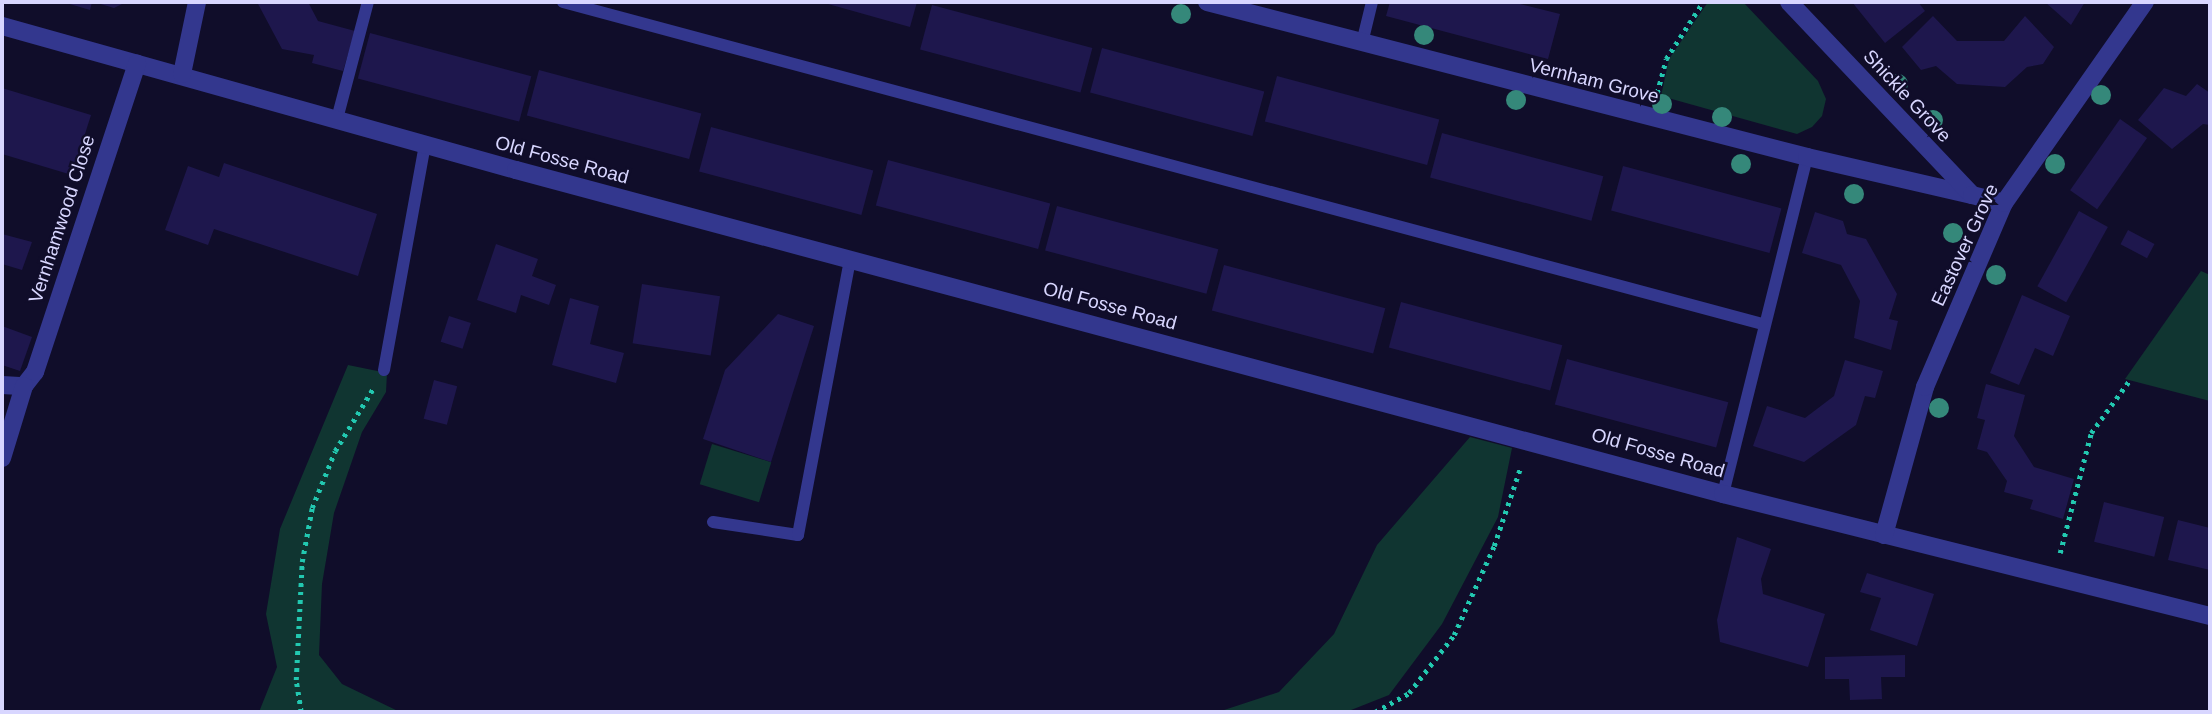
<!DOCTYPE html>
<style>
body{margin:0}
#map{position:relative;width:2212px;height:714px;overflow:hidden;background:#100d2a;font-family:Arial,sans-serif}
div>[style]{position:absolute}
.green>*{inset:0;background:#103531;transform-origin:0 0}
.building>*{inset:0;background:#1e174d;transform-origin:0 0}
.path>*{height:4.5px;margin-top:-2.25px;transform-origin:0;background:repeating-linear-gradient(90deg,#22c8b0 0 3.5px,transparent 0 8.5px)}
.service>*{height:12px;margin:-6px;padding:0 6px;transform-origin:6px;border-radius:6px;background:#33378e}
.minor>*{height:18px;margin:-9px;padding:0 9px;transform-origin:9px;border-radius:9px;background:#33378e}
.trees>*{width:20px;height:20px;margin:-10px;border-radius:50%;background:#35887a}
span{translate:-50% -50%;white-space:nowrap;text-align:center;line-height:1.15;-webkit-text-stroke:5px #100d2a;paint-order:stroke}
.street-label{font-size:19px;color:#d8d6ff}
.frame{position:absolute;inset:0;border:4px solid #d8d6ff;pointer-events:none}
</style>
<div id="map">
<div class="green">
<i style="clip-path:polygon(1708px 2px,1743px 2px,1818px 81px,1826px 99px,1822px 116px,1812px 127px,1797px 134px,1661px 96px,1669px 59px)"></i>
<i style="clip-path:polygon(2201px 271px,2210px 275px,2210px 401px,2125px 379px)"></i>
<i style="clip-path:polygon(348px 365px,387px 373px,386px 392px,362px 432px,334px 513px,322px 584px,319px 655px,342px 684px,400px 712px,259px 712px,277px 667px,266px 614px,280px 529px)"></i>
<i style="clip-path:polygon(1470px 437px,1512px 448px,1498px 517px,1442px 624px,1389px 695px,1346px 712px,1218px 712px,1279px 692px,1334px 634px,1377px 545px)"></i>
<i style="left:712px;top:444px;width:62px;height:42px;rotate:17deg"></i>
</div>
<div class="building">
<i style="clip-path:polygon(63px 2px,92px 2px,90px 10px)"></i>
<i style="clip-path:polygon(94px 2px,126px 2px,114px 8px)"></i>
<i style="clip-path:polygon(257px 2px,308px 2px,318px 21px,355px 31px,343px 71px,312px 63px,314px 55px,282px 49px)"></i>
<i style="clip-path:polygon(821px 2px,917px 2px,910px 27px)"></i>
<i style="clip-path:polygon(1390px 2px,1512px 2px,1560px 14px,1548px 59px,1386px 16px)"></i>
<i style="clip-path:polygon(1852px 2px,1918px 2px,1925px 11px,1885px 43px)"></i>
<i style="clip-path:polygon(2045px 2px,2085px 2px,2071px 25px)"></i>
<i style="left:932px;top:5px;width:166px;height:46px;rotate:15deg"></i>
<i style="clip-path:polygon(1933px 16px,1957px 41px,2004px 41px,2025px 16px,2054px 47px,2043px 64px,2027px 67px,2005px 87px,1957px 84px,1936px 66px,1921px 70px,1902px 47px)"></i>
<i style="left:370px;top:33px;width:167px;height:47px;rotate:15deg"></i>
<i style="left:1102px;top:48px;width:168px;height:46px;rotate:15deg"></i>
<i style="left:539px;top:70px;width:168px;height:47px;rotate:15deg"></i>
<i style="left:1277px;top:76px;width:168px;height:47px;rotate:15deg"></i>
<i style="clip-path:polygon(2197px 84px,2210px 93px,2210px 125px,2203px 124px,2172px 149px,2138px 120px,2164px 88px,2186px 96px)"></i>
<i style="clip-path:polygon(2px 88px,91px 115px,72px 175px,2px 154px)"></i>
<i style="left:2120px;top:119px;width:33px;height:87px;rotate:35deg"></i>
<i style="left:711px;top:127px;width:168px;height:46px;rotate:15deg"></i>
<i style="left:1442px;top:133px;width:167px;height:46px;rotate:15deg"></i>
<i style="left:888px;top:160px;width:168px;height:47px;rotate:15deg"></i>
<i style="clip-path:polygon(224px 163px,377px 214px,358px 276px,214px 229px,208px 245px,165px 230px,188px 166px,219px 177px)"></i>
<i style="left:1623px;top:166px;width:164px;height:46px;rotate:15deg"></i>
<i style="left:1057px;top:206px;width:167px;height:46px;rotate:15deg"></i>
<i style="left:2079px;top:211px;width:33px;height:86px;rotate:29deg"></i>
<i style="clip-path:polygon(1815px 212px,1843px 221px,1847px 234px,1866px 239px,1897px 294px,1889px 319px,1898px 321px,1891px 350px,1854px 338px,1860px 301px,1841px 265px,1802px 253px)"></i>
<i style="left:2128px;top:230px;width:30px;height:16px;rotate:28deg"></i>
<i style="clip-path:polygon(2px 234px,32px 242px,22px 270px,2px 264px)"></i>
<i style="clip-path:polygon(496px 244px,538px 259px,532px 276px,556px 285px,549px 305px,521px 295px,516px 313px,477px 300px)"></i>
<i style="left:1224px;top:265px;width:167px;height:47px;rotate:15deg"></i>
<i style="left:642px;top:284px;width:79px;height:60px;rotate:9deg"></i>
<i style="clip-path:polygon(2022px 295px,2070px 316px,2053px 356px,2035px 348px,2019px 385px,1990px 373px)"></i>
<i style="clip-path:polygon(570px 298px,599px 306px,590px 344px,624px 353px,616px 383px,552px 365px)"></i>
<i style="left:1401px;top:302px;width:167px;height:47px;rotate:15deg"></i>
<i style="clip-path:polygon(778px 314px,814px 326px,771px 462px,703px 439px,725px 370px)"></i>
<i style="left:449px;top:316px;width:23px;height:27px;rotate:18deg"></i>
<i style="clip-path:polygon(2px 326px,32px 337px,20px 371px,2px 365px)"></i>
<i style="left:1567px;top:359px;width:167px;height:47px;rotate:15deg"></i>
<i style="clip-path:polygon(1845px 360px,1883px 371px,1875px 398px,1865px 396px,1856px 425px,1804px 462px,1753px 446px,1767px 406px,1805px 418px,1834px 396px)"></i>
<i style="left:434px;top:380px;width:24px;height:40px;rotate:15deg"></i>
<i style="clip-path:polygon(1986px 384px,2025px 395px,2014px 436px,2034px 467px,2074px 479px,2063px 519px,2030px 509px,2033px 500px,2004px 492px,2007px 481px,1987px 452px,1977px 449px,1985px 420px,1977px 418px)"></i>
<i style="left:2104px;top:502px;width:62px;height:41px;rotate:14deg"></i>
<i style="clip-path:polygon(2178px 520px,2210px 528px,2210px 570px,2168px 560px)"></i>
<i style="clip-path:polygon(1737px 537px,1771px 549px,1761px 579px,1763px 594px,1825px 614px,1808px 667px,1720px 642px,1717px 620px)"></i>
<i style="clip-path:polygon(1867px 573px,1934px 594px,1917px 646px,1870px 630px,1881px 598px,1860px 592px)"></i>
<i style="clip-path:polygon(1905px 655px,1905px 677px,1881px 677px,1882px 699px,1850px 700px,1849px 679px,1825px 679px,1825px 657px)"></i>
</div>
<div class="path">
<i style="left:1657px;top:93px;width:35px;rotate:-75deg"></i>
<i style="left:1666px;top:59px;width:68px;rotate:-57deg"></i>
<i style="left:2060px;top:553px;width:124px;rotate:-75.5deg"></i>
<i style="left:2091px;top:433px;width:64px;rotate:-53.8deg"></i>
<i style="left:301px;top:712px;width:32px;rotate:-99deg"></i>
<i style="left:296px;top:680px;width:118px;rotate:-87.1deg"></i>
<i style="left:302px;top:562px;width:55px;rotate:-79.5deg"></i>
<i style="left:312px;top:508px;width:61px;rotate:-68deg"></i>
<i style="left:335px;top:451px;width:75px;rotate:-58.6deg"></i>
<i style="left:1375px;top:712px;width:39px;rotate:-29deg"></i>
<i style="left:1409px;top:693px;width:73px;rotate:-52.2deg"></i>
<i style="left:1454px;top:635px;width:98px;rotate:-65.8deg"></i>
<i style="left:1494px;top:546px;width:84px;rotate:-71.4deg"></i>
</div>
<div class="service">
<i style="left:563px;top:2px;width:1241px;rotate:15.03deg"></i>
<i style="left:1362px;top:43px;width:42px;rotate:-76.3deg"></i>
<i style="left:337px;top:119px;width:121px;rotate:-75.2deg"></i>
<i style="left:384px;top:370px;width:230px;rotate:-79.7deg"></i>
<i style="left:1723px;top:494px;width:347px;rotate:-76deg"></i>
<i style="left:713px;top:522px;width:86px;rotate:8.7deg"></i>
<i style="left:798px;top:535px;width:281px;rotate:-79.3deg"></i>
</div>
<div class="minor">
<i style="left:1207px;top:2px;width:620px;rotate:14.48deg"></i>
<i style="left:1807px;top:157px;width:169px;rotate:13deg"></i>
<i style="left:1789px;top:2px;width:266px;rotate:46.5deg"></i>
<i style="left:1972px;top:195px;width:33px;rotate:14deg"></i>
<i style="left:2px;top:26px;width:534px;rotate:15.65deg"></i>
<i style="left:516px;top:170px;width:1250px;rotate:15.03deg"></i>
<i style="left:1723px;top:494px;width:502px;rotate:14.06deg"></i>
<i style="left:182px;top:74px;width:74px;rotate:-78.2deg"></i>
<i style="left:2px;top:385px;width:22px;rotate:3deg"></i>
<i style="left:24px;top:386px;width:18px;rotate:-52deg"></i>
<i style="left:35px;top:372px;width:325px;rotate:-71.7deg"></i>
<i style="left:2px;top:458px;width:75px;rotate:-73deg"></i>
<i style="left:1884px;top:535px;width:154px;rotate:-74.5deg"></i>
<i style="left:1925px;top:387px;width:200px;rotate:-66.8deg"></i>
<i style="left:2004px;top:203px;width:246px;rotate:-55deg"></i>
</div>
<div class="trees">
<i style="left:1181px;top:14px"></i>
<i style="left:1424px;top:35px"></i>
<i style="left:1898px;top:84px"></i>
<i style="left:2101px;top:95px"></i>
<i style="left:1516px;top:100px"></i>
<i style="left:1662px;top:104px"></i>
<i style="left:1722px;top:117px"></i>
<i style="left:1933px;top:120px"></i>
<i style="left:1741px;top:164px"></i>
<i style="left:2055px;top:164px"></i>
<i style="left:1854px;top:194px"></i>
<i style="left:1953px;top:233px"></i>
<i style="left:1996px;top:275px"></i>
<i style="left:1939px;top:408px"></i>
</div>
<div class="street-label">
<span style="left:1594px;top:81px;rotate:14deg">Vernham Grove</span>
<span style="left:1907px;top:96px;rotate:47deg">Shickle Grove</span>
<span style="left:562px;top:160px;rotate:15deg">Old Fosse Road</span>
<span style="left:62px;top:219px;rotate:-72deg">Vernhamwood Close</span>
<span style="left:1965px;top:245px;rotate:-65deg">Eastover Grove</span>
<span style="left:1110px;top:306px;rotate:15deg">Old Fosse Road</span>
<span style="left:1658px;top:453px;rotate:16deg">Old Fosse Road</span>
</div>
<div class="frame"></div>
</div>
